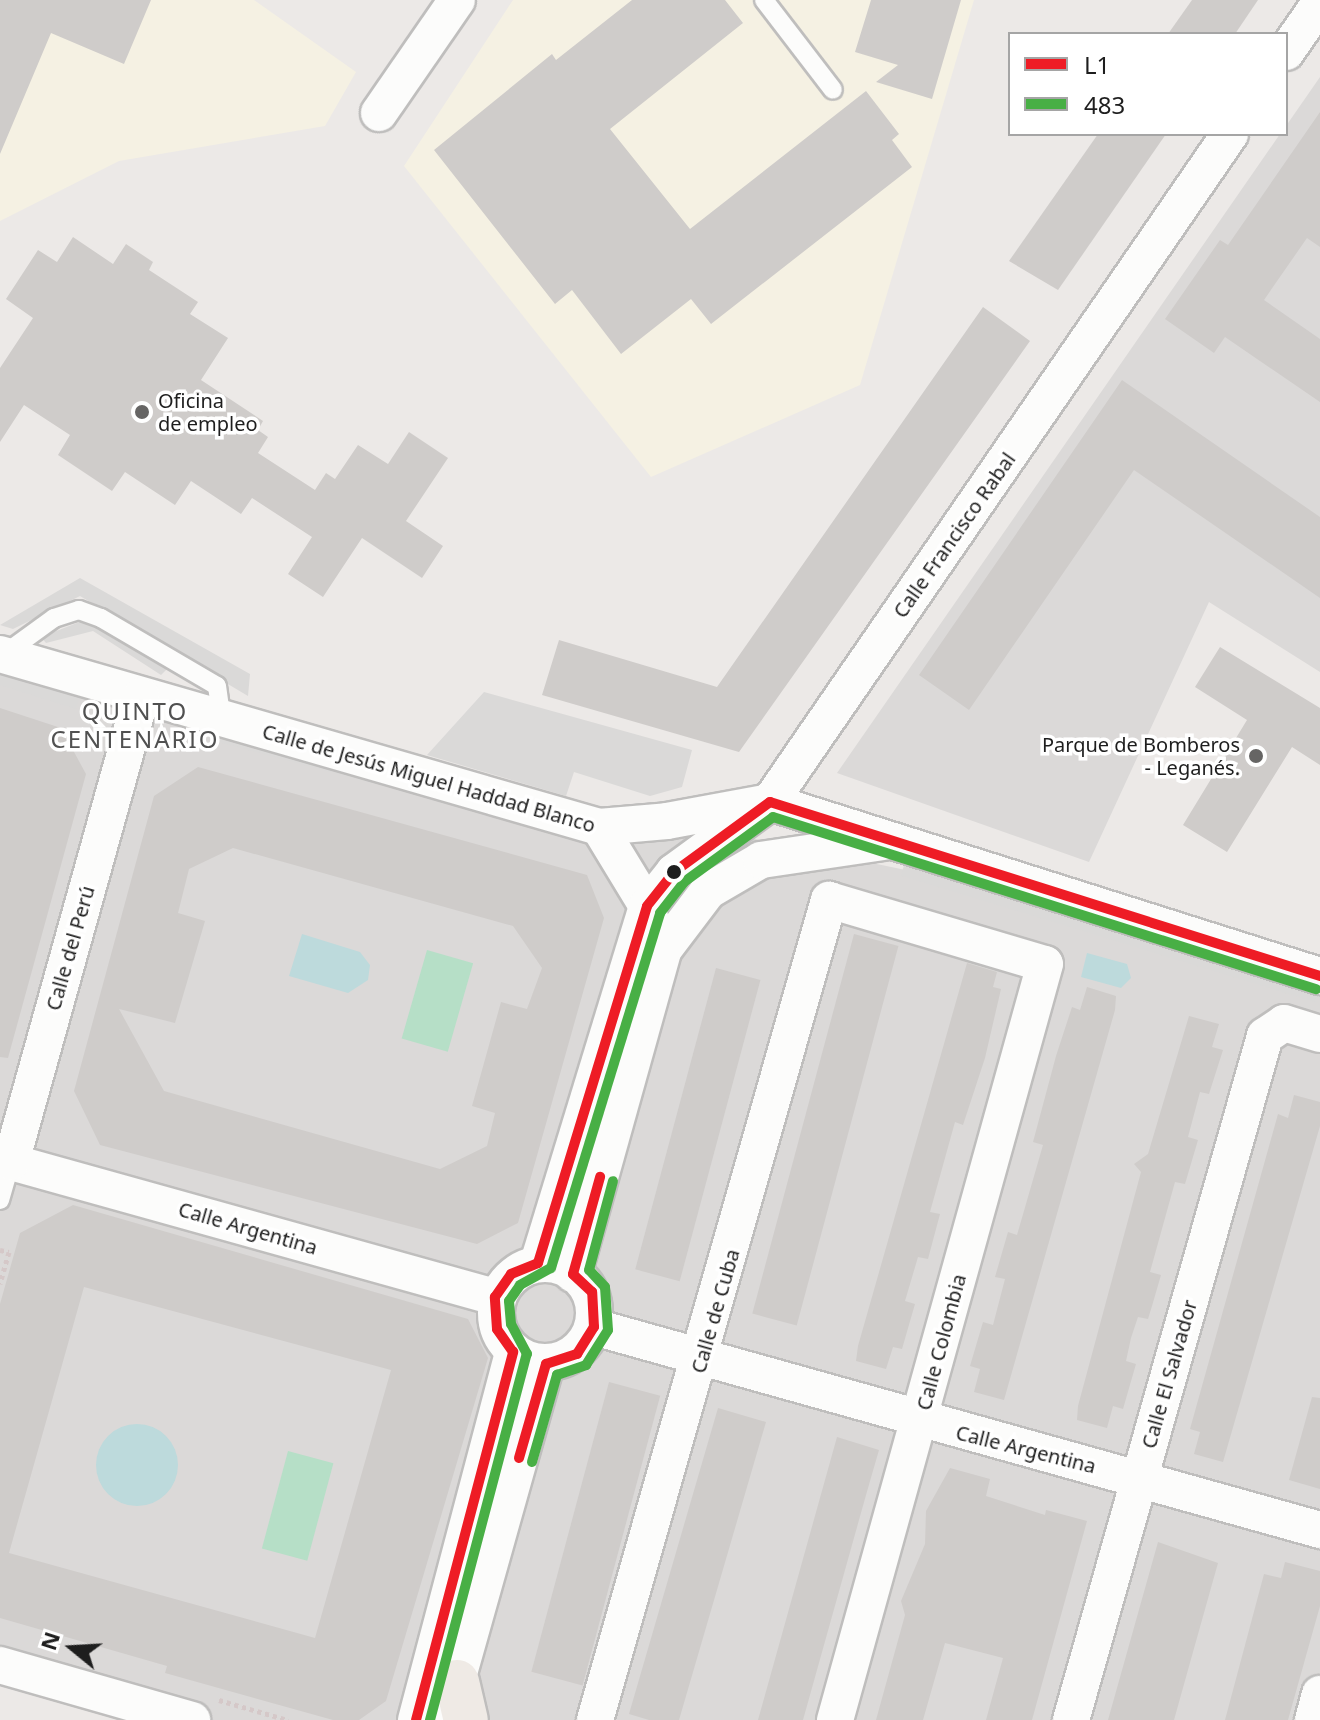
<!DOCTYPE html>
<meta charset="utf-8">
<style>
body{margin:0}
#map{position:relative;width:1320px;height:1720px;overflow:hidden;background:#ece9e7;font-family:"Noto Sans",sans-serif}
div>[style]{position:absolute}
.residential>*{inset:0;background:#dbd9d8}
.education>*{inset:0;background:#f5f1e3}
.religious>*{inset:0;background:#dad9d8;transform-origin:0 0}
.pitch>*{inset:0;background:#b6dfc7;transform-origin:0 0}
.water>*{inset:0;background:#bddadc}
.round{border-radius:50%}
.building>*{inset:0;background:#cfccca;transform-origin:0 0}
.path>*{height:5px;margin-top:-2.5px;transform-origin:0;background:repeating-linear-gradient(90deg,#d5c8c8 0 4px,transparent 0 8px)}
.roads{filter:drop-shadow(2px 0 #bfbebd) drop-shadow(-2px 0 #bfbebd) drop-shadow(0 2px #bfbebd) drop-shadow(0 -2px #bfbebd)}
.service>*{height:18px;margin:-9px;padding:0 9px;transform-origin:9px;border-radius:9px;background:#fcfcfb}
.minor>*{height:36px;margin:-18px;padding:0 18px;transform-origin:18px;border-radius:18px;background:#fcfcfb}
.minor>.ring{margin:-18px;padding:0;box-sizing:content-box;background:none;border:36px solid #fcfcfb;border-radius:50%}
.primary>*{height:44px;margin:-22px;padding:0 22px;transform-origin:22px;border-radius:22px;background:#efeae5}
.bus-1>*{height:10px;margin:-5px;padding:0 5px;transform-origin:5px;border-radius:5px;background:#ee1c25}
.bus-2>*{height:10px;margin:-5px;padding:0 5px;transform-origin:5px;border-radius:5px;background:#48af45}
.dots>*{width:22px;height:22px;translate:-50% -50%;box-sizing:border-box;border:4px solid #fff;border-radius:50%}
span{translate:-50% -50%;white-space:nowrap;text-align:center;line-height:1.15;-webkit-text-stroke:7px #fff;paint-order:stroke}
.poi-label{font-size:20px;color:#1e1e1e}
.left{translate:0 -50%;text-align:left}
.right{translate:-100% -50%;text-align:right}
.street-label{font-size:20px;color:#1e1e1e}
.quarter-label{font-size:24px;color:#515151;letter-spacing:2px}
.legend{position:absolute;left:1008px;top:32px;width:280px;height:104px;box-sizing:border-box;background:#fff;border:2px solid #a5a5a5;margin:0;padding:10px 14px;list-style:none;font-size:24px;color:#1e1e1e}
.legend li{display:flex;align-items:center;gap:16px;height:40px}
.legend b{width:40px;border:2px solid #a5a5a5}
.north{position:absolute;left:32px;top:1608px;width:80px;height:80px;-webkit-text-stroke:6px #fff;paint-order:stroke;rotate:288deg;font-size:22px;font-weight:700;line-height:32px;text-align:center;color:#1e1e1e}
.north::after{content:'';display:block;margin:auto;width:28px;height:36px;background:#1e1e1e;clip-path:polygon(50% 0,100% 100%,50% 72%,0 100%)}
</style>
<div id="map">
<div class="residential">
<i style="clip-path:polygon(1320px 77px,1320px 672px,1209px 602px,1089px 862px,837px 773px,1280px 134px,1286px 134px,1286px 126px)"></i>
<i style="clip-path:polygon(0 635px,433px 772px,1320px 956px,1320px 1720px,200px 1720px,0 1663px)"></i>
</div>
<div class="education">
<i style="clip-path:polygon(0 0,254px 0,356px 72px,325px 126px,119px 161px,0 221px)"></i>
<i style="clip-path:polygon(513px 0,974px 0,860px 385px,651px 477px,404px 166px)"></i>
</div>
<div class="religious">
<i style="clip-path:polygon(80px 578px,250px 674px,248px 696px,80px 596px,13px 629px,0 625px)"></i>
<i style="clip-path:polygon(82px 621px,100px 625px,168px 668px,161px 675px,93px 631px,46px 643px,41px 637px)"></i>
<i style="clip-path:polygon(0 669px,81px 691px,76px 709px,0 685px)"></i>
<i style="clip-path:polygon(484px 692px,692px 750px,682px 787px,650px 796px,574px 772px,566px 796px,427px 755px)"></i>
<i style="left:183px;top:720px;width:320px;height:12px;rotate:15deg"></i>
<i style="left:905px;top:862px;width:433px;height:14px;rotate:17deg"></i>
</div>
<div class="pitch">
<i style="left:427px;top:950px;width:48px;height:92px;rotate:16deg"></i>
<i style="left:288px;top:1451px;width:47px;height:101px;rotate:15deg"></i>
</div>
<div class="water">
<i style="clip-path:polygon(302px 934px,360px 952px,370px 965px,368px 980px,348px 993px,289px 976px)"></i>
<i style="clip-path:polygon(1087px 953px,1127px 964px,1131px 978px,1121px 988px,1081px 977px)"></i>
<i class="round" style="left:96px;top:1424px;width:82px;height:82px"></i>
</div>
<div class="building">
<i style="clip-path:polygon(0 0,151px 0,124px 64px,51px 33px,0 154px)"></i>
<i style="clip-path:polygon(632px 0,725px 0,743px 23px,610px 129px,690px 229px,866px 91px,899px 134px,892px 140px,912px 167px,711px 324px,691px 299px,621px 354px,572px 290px,555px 304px,434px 150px,552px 54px,556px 60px)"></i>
<i style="clip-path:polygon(871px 0,961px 0,932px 99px,876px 82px,898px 65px,855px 52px)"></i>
<i style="clip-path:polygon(1192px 0,1258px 0,1235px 34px,1168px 34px)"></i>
<i style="clip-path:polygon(1320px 112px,1320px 247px,1307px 238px,1264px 300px,1320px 339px,1320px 402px,1225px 337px,1214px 353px,1165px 319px,1220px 240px,1228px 245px)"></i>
<i style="clip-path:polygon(1098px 134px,1166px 134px,1058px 290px,1009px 261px)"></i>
<i style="clip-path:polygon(73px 237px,113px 264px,126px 244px,153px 262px,149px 270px,198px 302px,190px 314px,228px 338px,201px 380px,263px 421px,258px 430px,268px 437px,258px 453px,315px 490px,326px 473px,335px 479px,358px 445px,388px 464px,409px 432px,448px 458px,406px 521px,443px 546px,422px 578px,362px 538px,323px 597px,288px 574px,312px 537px,252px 498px,241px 514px,191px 481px,175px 505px,125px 472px,112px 491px,58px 455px,70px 435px,24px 405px,0 442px,0 368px,33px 318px,6px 299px,38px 250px,57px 262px)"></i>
<i style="clip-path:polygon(983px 307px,1030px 341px,739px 752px,542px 695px,559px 640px,717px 687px)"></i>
<i style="clip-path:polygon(1122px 380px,1320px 517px,1320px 598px,1134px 470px,969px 710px,919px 675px)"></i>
<i style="clip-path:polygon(1220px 647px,1320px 708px,1320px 765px,1292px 747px,1227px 852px,1183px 825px,1247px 720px,1195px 687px)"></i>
<i style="clip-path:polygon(0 708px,61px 728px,86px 774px,8px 1058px,0 1057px)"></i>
<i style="clip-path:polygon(evenodd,198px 767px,587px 875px,604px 918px,518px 1223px,477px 1244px,100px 1145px,74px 1091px,154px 796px,198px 767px,233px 848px,513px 926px,542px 968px,527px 1009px,501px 1002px,472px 1106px,495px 1113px,487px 1146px,440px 1169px,164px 1091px,119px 1009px,175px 1023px,205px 921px,178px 913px,189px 869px,233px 848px)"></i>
<i style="left:854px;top:934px;width:46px;height:393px;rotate:15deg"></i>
<i style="clip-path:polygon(967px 963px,997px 972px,993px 987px,1001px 989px,985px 1058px,963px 1125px,955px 1122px,930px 1212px,940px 1214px,928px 1259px,918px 1257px,905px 1301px,915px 1304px,902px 1349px,893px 1347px,886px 1369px,856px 1361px,858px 1346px)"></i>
<i style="left:716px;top:968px;width:46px;height:312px;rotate:15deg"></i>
<i style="clip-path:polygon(1087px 987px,1116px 996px,1115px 1010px,1004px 1400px,974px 1392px,980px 1369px,970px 1366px,983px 1322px,993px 1325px,1005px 1279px,995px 1277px,1008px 1232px,1017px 1235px,1043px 1145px,1033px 1142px,1056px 1056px,1072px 1007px,1080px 1010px)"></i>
<i style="clip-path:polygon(1189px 1016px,1219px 1024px,1212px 1047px,1223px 1050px,1209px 1094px,1200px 1092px,1188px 1137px,1198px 1140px,1185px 1184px,1175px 1182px,1150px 1272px,1161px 1275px,1152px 1306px,1148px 1319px,1138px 1317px,1131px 1338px,1126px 1361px,1136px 1364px,1123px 1409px,1113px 1406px,1107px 1428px,1077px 1420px,1078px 1406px,1141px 1172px,1134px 1164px,1148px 1154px)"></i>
<i style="clip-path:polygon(1294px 1095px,1320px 1102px,1320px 1126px,1223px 1462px,1194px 1454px,1200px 1432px,1190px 1429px,1278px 1114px,1288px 1118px)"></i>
<i style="clip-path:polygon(evenodd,73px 1205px,468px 1319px,488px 1358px,386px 1701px,359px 1720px,333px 1720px,165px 1673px,167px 1666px,0 1618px,0 1304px,20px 1233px,73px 1205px,84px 1287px,391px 1370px,315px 1638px,9px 1553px,84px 1287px)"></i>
<i style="left:609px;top:1382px;width:53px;height:300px;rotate:15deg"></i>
<i style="clip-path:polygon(1312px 1397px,1320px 1398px,1320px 1489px,1289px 1480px)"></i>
<i style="clip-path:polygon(718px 1408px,766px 1422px,679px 1720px,649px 1720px,629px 1714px)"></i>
<i style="clip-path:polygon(837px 1437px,879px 1450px,866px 1495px,803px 1720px,758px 1720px)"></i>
<i style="clip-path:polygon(950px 1468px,990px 1479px,986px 1496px,1045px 1515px,1046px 1510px,1087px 1521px,1032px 1720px,986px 1720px,1003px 1658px,945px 1643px,923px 1720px,876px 1720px,905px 1615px,901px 1601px,925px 1544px,926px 1511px)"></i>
<i style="clip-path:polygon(1158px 1542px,1218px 1563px,1193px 1652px,1174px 1720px,1108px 1720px)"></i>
<i style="clip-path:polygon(1285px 1562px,1320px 1571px,1320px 1606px,1288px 1720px,1225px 1720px,1264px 1574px,1281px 1578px)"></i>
</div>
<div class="path">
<i style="left:0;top:1250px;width:9px;rotate:13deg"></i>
<i style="left:9px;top:1252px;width:33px;rotate:106deg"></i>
<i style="left:219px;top:1700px;width:72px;rotate:16.2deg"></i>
</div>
<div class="roads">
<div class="service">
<i style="left:764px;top:0;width:113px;rotate:52.5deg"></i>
<i style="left:3px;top:655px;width:63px;rotate:-36deg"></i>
<i style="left:54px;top:618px;width:26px;rotate:-18deg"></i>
<i style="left:79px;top:610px;width:23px;rotate:20deg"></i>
<i style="left:101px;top:618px;width:134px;rotate:30.4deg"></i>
<i style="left:217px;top:686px;width:34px;rotate:82deg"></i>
<i style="left:0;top:1200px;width:40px;rotate:-74deg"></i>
</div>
<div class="minor">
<i style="left:1286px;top:52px;width:60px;rotate:-55.2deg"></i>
<i style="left:379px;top:113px;width:137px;rotate:-55.4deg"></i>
<i style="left:0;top:654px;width:623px;rotate:16.11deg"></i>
<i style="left:599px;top:827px;width:68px;rotate:-5deg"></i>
<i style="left:667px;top:821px;width:105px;rotate:-10.5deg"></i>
<i style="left:770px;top:802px;width:577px;rotate:17.56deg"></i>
<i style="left:599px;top:827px;width:92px;rotate:58.7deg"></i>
<i style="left:647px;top:906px;width:23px;rotate:75deg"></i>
<i style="left:0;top:1159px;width:514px;rotate:15.58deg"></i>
<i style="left:11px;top:1162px;width:484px;rotate:-74.4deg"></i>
<i style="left:538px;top:1263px;width:373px;rotate:-73deg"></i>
<i style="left:647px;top:906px;width:43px;rotate:-51.5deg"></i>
<i style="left:674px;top:872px;width:119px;rotate:-36.1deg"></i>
<i style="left:770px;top:802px;width:811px;rotate:-55.45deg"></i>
<i class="ring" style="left:496px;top:1264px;width:62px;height:62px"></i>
<i style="left:573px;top:1274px;width:337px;rotate:-74.4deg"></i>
<i style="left:664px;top:949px;width:73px;rotate:-52.8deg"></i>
<i style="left:708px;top:891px;width:61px;rotate:-30.3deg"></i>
<i style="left:761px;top:860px;width:123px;rotate:-8.4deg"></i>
<i style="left:594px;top:1327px;width:754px;rotate:15.62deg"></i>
<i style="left:0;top:1665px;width:200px;rotate:16deg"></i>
<i style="left:449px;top:1709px;width:358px;rotate:-74.3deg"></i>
<i style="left:416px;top:1720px;width:381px;rotate:-75.2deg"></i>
<i style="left:595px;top:1720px;width:853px;rotate:-74.07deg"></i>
<i style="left:829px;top:900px;width:225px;rotate:16.5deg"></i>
<i style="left:1045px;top:964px;width:785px;rotate:105.52deg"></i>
<i style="left:1071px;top:1720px;width:711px;rotate:-74.17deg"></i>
<i style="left:1265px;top:1036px;width:23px;rotate:-34deg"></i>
<i style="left:1284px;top:1023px;width:38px;rotate:17deg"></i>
<i style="left:1313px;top:1720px;width:27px;rotate:-75deg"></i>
</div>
<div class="primary">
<i style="left:457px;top:1682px;width:39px;rotate:77deg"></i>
</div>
</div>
<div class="bus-1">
<i style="left:519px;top:1458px;width:98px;rotate:-74deg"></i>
<i style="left:546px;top:1364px;width:33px;rotate:-18deg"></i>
<i style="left:577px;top:1354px;width:32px;rotate:-58deg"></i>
<i style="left:594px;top:1327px;width:35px;rotate:-93deg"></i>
<i style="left:592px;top:1292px;width:26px;rotate:-137deg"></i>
<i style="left:573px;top:1274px;width:101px;rotate:-74.4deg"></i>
<i style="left:416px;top:1720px;width:381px;rotate:-75.2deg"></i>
<i style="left:513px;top:1352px;width:28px;rotate:-125deg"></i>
<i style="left:497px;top:1329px;width:32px;rotate:-94deg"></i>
<i style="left:495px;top:1297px;width:28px;rotate:-55deg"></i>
<i style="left:511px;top:1274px;width:29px;rotate:-22deg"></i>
<i style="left:538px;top:1263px;width:373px;rotate:-73deg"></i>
<i style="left:647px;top:906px;width:43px;rotate:-51.5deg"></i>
<i style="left:674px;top:872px;width:119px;rotate:-36.1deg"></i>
<i style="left:770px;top:802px;width:577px;rotate:17.56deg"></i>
</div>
<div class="bus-2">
<i style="left:532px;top:1462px;width:91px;rotate:-74deg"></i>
<i style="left:557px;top:1375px;width:31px;rotate:-19deg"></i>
<i style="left:586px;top:1365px;width:41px;rotate:-57.8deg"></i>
<i style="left:608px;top:1330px;width:43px;rotate:-94deg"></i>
<i style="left:605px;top:1287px;width:23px;rotate:-133deg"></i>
<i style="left:589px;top:1270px;width:92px;rotate:-74.9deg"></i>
<i style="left:430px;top:1720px;width:379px;rotate:-75.2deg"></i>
<i style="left:527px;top:1354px;width:34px;rotate:-118deg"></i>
<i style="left:511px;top:1324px;width:23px;rotate:-95deg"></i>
<i style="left:509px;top:1301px;width:19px;rotate:-55deg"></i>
<i style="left:520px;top:1285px;width:35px;rotate:-29deg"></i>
<i style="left:551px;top:1268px;width:371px;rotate:-72.9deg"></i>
<i style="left:660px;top:913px;width:39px;rotate:-52deg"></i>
<i style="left:684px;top:882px;width:110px;rotate:-36.1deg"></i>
<i style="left:773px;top:817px;width:570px;rotate:17.58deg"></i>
</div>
<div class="dots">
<i style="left:142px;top:412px;background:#666564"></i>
<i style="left:1256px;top:756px;background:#666564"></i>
<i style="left:674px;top:872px;background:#1e1e1e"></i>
</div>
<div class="poi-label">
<span class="left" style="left:158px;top:412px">Oficina<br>de empleo</span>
<span class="right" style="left:1240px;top:756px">Parque de Bomberos<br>- Leganés.</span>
</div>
<div class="street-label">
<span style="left:954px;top:535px;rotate:-55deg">Calle Francisco Rabal</span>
<span style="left:429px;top:778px;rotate:16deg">Calle de Jesús Miguel Haddad Blanco</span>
<span style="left:70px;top:948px;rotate:-74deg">Calle del Perú</span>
<span style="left:248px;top:1228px;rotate:16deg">Calle Argentina</span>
<span style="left:715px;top:1311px;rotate:-74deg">Calle de Cuba</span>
<span style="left:941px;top:1342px;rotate:-75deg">Calle Colombia</span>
<span style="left:1169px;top:1374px;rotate:-74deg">Calle El Salvador</span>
<span style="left:1026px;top:1449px;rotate:14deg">Calle Argentina</span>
</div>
<div class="quarter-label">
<span style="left:135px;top:725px">QUINTO<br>CENTENARIO</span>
</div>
<ul class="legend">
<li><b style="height:10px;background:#ee1c25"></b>L1</li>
<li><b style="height:10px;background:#48af45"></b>483</li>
</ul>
<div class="north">N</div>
</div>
